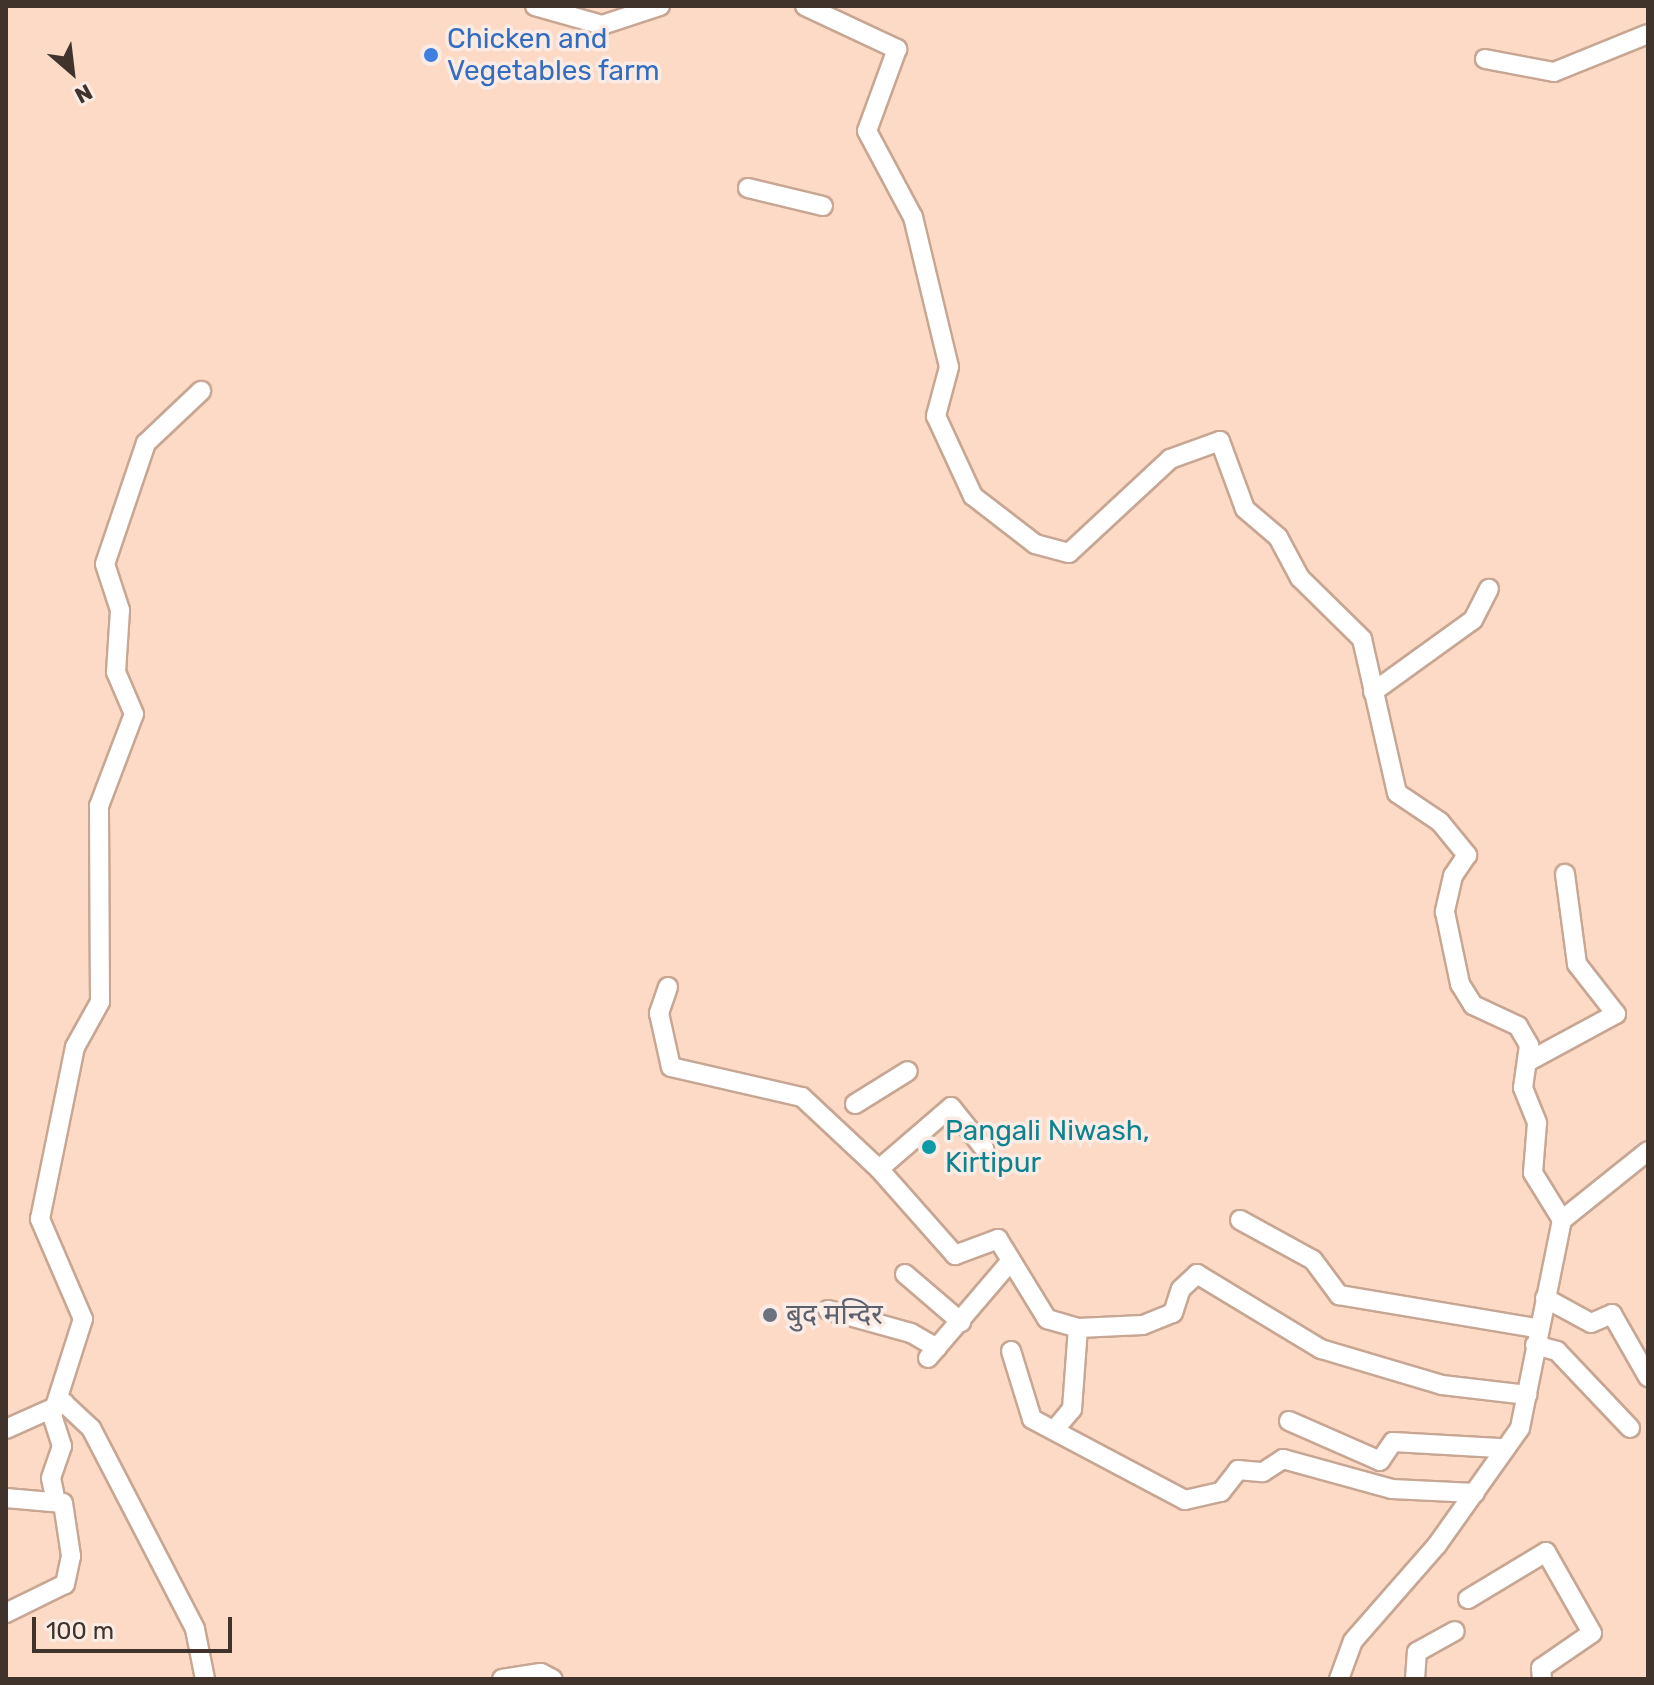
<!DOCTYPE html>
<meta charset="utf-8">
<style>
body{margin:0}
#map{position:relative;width:1654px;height:1685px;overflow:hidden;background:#fddac6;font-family:Rubik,"Noto Sans Devanagari",sans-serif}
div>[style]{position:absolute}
.roads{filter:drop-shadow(2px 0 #c7a693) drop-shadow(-2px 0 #c7a693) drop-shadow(0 2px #c7a693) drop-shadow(0 -2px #c7a693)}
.minor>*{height:18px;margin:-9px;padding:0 9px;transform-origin:9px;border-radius:9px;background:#fff}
.dots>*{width:22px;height:22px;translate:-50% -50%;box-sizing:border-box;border:4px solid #faece4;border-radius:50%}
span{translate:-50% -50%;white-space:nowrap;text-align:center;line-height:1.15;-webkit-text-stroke:7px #faece4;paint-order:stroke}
.shop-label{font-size:28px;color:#366cbe}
.left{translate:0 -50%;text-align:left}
.culture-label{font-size:28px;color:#0d838f}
.worship-label{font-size:28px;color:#5b616d}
.frame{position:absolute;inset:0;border:8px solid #40332b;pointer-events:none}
.north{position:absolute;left:32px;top:32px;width:80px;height:80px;-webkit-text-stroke:6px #faece4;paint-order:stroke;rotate:152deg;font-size:22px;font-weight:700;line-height:32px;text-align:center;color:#40332b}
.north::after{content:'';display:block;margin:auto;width:28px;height:36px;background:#40332b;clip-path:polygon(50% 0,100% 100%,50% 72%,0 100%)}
.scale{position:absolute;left:32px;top:1617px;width:200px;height:36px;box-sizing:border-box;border:4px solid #40332b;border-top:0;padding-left:10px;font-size:24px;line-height:28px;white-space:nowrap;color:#40332b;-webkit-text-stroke:6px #faece4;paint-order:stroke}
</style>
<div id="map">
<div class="roads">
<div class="minor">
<i style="left:535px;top:6px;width:70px;rotate:15.8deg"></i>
<i style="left:602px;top:25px;width:61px;rotate:-18.1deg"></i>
<i style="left:805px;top:6px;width:102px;rotate:25.1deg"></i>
<i style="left:897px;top:49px;width:87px;rotate:110.1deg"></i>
<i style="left:867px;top:131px;width:98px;rotate:61.9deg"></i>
<i style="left:913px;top:217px;width:154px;rotate:76.5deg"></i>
<i style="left:949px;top:367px;width:51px;rotate:104.9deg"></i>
<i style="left:936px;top:416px;width:88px;rotate:65.2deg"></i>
<i style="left:973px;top:496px;width:78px;rotate:37.7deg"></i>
<i style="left:1035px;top:544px;width:35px;rotate:15deg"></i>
<i style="left:1069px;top:553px;width:138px;rotate:-42.9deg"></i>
<i style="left:1170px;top:459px;width:53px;rotate:-19.8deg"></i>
<i style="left:1220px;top:441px;width:72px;rotate:69.8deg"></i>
<i style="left:1245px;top:509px;width:43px;rotate:40.3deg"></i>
<i style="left:1278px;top:537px;width:47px;rotate:61.8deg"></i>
<i style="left:1300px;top:578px;width:87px;rotate:44.5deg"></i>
<i style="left:1362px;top:639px;width:158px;rotate:77.2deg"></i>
<i style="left:1397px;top:793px;width:52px;rotate:34deg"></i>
<i style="left:1440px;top:822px;width:43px;rotate:50.7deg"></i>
<i style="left:1467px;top:855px;width:25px;rotate:124deg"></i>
<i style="left:1453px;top:876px;width:37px;rotate:103deg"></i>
<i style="left:1445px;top:912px;width:74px;rotate:78.2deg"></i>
<i style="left:1460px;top:984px;width:25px;rotate:58deg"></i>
<i style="left:1473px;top:1005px;width:50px;rotate:25deg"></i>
<i style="left:1518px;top:1026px;width:22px;rotate:60deg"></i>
<i style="left:1529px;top:1045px;width:43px;rotate:97.9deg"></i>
<i style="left:1523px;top:1088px;width:38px;rotate:68deg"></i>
<i style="left:1537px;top:1123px;width:50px;rotate:94.6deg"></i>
<i style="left:1533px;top:1173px;width:55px;rotate:58.3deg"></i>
<i style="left:1485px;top:59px;width:70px;rotate:10.7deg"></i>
<i style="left:1554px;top:72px;width:101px;rotate:-22deg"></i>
<i style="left:748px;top:188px;width:77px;rotate:13.5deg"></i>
<i style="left:1373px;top:692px;width:123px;rotate:-35.8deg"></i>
<i style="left:1473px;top:620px;width:35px;rotate:-63deg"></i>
<i style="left:668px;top:987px;width:28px;rotate:109deg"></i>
<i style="left:659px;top:1013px;width:55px;rotate:77.5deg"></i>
<i style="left:671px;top:1067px;width:134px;rotate:12.9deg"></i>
<i style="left:802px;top:1097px;width:105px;rotate:43.1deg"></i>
<i style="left:879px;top:1169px;width:115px;rotate:48.5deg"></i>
<i style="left:955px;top:1255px;width:46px;rotate:-20.4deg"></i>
<i style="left:998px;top:1239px;width:94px;rotate:58.5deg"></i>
<i style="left:1047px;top:1319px;width:32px;rotate:16deg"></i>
<i style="left:1078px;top:1328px;width:65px;rotate:-2.6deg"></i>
<i style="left:1143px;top:1325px;width:32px;rotate:-22deg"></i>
<i style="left:1173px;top:1313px;width:25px;rotate:-72deg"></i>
<i style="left:1181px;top:1289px;width:22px;rotate:-43deg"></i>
<i style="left:1197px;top:1274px;width:145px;rotate:31.2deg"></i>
<i style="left:1321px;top:1349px;width:126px;rotate:16.6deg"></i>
<i style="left:1442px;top:1385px;width:86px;rotate:6.7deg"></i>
<i style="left:1529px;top:1061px;width:99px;rotate:-28.4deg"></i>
<i style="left:1616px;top:1014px;width:63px;rotate:-128deg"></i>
<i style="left:1577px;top:964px;width:91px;rotate:-97.6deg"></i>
<i style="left:855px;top:1104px;width:62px;rotate:-31.9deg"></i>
<i style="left:879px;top:1169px;width:95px;rotate:-40.7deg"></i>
<i style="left:951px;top:1107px;width:53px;rotate:51.2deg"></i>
<i style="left:1240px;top:1220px;width:83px;rotate:28.7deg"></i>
<i style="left:1313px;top:1260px;width:44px;rotate:53.4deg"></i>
<i style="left:1339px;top:1295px;width:200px;rotate:9.5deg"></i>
<i style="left:905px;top:1274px;width:74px;rotate:40.6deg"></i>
<i style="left:1545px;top:1298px;width:52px;rotate:28.5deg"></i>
<i style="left:1591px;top:1323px;width:23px;rotate:-23deg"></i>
<i style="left:1612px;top:1314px;width:73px;rotate:60.3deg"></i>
<i style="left:828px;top:1310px;width:86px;rotate:15.5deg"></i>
<i style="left:911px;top:1333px;width:30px;rotate:30deg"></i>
<i style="left:1535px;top:1345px;width:23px;rotate:15deg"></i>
<i style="left:1557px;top:1351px;width:106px;rotate:46.5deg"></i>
<i style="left:1011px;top:1351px;width:71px;rotate:72.8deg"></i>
<i style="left:1032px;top:1419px;width:173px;rotate:27.9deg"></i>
<i style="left:1185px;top:1500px;width:37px;rotate:-13deg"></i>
<i style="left:1221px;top:1492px;width:28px;rotate:-52deg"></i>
<i style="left:1238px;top:1470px;width:25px;rotate:5deg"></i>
<i style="left:1263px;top:1472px;width:24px;rotate:-33deg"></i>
<i style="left:1283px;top:1459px;width:113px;rotate:15.4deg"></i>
<i style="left:1392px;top:1489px;width:83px;rotate:2.8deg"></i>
<i style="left:928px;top:1358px;width:125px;rotate:-49.5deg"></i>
<i style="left:1289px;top:1421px;width:99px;rotate:23.7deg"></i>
<i style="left:1380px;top:1461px;width:23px;rotate:-56deg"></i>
<i style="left:1393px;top:1442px;width:106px;rotate:3.2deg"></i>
<i style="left:1056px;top:1428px;width:25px;rotate:-50deg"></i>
<i style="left:1072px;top:1409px;width:81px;rotate:-85.8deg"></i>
<i style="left:6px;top:1429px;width:64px;rotate:-24.1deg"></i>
<i style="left:64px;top:1403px;width:37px;rotate:43deg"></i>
<i style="left:91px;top:1428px;width:226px;rotate:62.6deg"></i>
<i style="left:195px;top:1629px;width:51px;rotate:78.7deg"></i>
<i style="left:55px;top:1497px;width:19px;rotate:-102deg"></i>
<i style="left:51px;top:1478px;width:34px;rotate:-71deg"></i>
<i style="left:62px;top:1446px;width:32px;rotate:-108deg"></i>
<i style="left:52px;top:1416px;width:102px;rotate:-72.3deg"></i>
<i style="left:83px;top:1319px;width:109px;rotate:-113.3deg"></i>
<i style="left:40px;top:1219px;width:176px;rotate:-78.5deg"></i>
<i style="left:75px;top:1047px;width:51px;rotate:-60.9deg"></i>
<i style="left:100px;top:1002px;width:196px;rotate:-90.3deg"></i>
<i style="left:99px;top:806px;width:98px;rotate:-69.2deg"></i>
<i style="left:134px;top:714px;width:46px;rotate:-113.2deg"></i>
<i style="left:116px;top:672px;width:62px;rotate:-86.3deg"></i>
<i style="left:120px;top:610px;width:48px;rotate:-108.1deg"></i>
<i style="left:105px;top:564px;width:128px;rotate:-71.3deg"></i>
<i style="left:146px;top:443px;width:76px;rotate:-43.4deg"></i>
<i style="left:6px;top:1498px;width:57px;rotate:5deg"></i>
<i style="left:63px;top:1503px;width:54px;rotate:81.4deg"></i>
<i style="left:71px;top:1556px;width:29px;rotate:102deg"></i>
<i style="left:65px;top:1584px;width:66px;rotate:153.8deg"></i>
<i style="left:1468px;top:1599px;width:91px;rotate:-31.1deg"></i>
<i style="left:1546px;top:1552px;width:93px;rotate:60.4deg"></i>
<i style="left:1592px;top:1633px;width:62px;rotate:145.5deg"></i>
<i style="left:1541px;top:1668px;width:11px;rotate:85deg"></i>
<i style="left:502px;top:1679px;width:39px;rotate:-9deg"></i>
<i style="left:541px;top:1673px;width:13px;rotate:27deg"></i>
<i style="left:1339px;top:1679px;width:40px;rotate:-69.8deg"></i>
<i style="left:1353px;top:1641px;width:128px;rotate:-48.8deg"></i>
<i style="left:1437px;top:1545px;width:143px;rotate:-54.6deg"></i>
<i style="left:1520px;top:1428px;width:212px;rotate:-78.6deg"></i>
<i style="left:1562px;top:1220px;width:110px;rotate:-38.7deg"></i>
<i style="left:1415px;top:1679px;width:27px;rotate:-86deg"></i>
<i style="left:1417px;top:1652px;width:43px;rotate:-28.9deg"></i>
</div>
</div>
<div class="dots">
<i style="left:431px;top:55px;background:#3f7fe0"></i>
<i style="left:929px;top:1147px;background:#0f9aa8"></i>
<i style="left:770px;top:1315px;background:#6b7280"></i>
</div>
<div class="shop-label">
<span class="left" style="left:447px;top:55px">Chicken and<br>Vegetables farm</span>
</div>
<div class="culture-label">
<span class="left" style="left:945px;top:1147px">Pangali Niwash,<br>Kirtipur</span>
</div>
<div class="worship-label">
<span class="left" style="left:786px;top:1315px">बुद मन्दिर</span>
</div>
<div class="frame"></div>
<div class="north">N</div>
<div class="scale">100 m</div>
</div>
